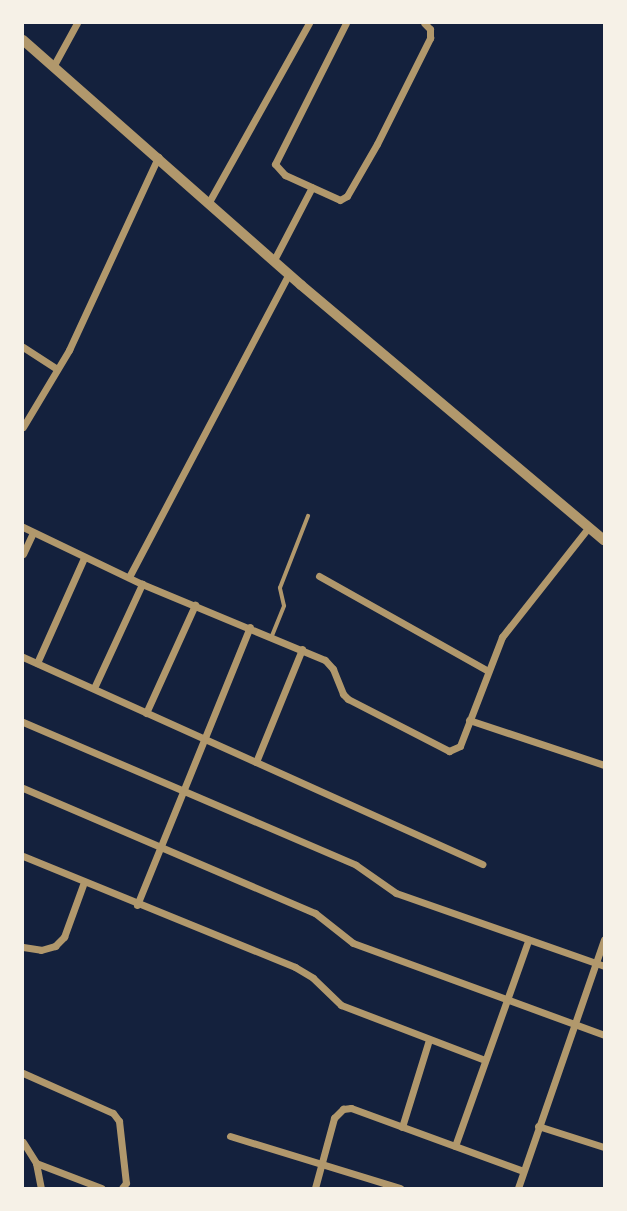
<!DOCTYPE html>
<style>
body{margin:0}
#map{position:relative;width:627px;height:1211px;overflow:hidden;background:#14213d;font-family:"DejaVu Sans",sans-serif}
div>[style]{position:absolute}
.service>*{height:3.5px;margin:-1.75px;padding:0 1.75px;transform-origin:1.75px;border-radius:1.75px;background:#b1986c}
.minor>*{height:7px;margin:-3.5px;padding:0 3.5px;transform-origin:3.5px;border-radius:3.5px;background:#b1986c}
.tertiary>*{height:10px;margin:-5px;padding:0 5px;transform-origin:5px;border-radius:5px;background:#b1986c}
span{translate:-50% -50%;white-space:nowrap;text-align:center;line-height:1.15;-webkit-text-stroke:5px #f6f1e7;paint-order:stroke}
.frame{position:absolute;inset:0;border:24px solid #f6f1e7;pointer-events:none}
</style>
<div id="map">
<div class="service">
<i style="left:272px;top:636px;width:32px;rotate:-68deg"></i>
<i style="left:284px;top:606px;width:18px;rotate:-103deg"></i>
<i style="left:280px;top:588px;width:77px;rotate:-68.7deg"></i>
</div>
<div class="minor">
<i style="left:346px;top:23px;width:158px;rotate:116.7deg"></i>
<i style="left:275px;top:164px;width:15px;rotate:48deg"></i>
<i style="left:285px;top:175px;width:60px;rotate:24.4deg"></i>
<i style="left:340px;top:200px;width:8px;rotate:-30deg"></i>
<i style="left:347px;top:196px;width:60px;rotate:-60deg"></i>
<i style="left:377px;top:144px;width:119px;rotate:-63.4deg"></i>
<i style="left:430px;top:38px;width:9px;rotate:-90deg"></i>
<i style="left:430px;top:29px;width:8px;rotate:-135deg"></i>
<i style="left:54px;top:65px;width:48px;rotate:-61.3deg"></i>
<i style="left:209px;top:202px;width:205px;rotate:-60.8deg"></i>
<i style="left:274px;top:260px;width:82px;rotate:-62.5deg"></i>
<i style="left:23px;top:347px;width:40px;rotate:32.9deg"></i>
<i style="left:23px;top:427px;width:90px;rotate:-59.1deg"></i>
<i style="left:69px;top:350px;width:213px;rotate:-65.2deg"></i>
<i style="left:23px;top:527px;width:132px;rotate:25.6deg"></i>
<i style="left:142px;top:584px;width:198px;rotate:22.6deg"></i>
<i style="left:325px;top:660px;width:12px;rotate:48deg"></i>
<i style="left:333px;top:669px;width:27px;rotate:68deg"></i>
<i style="left:343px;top:694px;width:7px;rotate:45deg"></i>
<i style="left:348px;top:699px;width:114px;rotate:27.2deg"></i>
<i style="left:449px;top:751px;width:12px;rotate:-24deg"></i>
<i style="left:460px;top:746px;width:117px;rotate:-68.9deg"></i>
<i style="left:502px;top:637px;width:140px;rotate:-51.7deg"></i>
<i style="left:23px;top:554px;width:23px;rotate:-65deg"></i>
<i style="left:319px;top:576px;width:194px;rotate:29.3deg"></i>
<i style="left:129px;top:577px;width:343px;rotate:-62.2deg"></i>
<i style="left:23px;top:657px;width:504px;rotate:24.27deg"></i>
<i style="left:37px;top:663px;width:115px;rotate:-65.9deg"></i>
<i style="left:94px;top:688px;width:115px;rotate:-65.2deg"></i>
<i style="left:146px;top:713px;width:119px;rotate:-65.6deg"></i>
<i style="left:469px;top:720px;width:142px;rotate:18.4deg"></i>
<i style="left:23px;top:722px;width:362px;rotate:23.2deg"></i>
<i style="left:356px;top:865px;width:49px;rotate:35deg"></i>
<i style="left:396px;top:893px;width:220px;rotate:19.3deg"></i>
<i style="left:256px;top:762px;width:122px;rotate:-67.8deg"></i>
<i style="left:23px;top:788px;width:318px;rotate:23.2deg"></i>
<i style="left:315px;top:913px;width:48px;rotate:38.3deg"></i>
<i style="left:353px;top:943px;width:267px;rotate:20.1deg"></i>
<i style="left:23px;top:856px;width:294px;rotate:22.2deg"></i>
<i style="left:295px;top:967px;width:21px;rotate:31deg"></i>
<i style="left:313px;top:978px;width:39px;rotate:44deg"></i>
<i style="left:341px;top:1005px;width:154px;rotate:20.9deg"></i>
<i style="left:137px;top:905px;width:300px;rotate:-67.9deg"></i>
<i style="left:23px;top:947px;width:18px;rotate:9deg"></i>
<i style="left:41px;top:950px;width:15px;rotate:-16deg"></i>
<i style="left:55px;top:946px;width:13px;rotate:-45deg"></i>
<i style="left:64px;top:937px;width:59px;rotate:-70deg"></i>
<i style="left:23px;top:1073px;width:98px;rotate:24deg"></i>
<i style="left:113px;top:1113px;width:10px;rotate:53deg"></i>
<i style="left:119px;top:1121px;width:62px;rotate:83.6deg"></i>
<i style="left:126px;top:1183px;width:6px;rotate:129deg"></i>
<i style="left:538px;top:1126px;width:69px;rotate:17.7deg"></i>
<i style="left:402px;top:1127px;width:91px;rotate:-72.8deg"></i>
<i style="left:230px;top:1136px;width:178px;rotate:17deg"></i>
<i style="left:23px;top:1142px;width:25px;rotate:58deg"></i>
<i style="left:36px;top:1163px;width:25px;rotate:79deg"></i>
<i style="left:455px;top:1146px;width:218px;rotate:-70.4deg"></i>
<i style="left:36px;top:1163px;width:70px;rotate:21deg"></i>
<i style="left:315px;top:1188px;width:73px;rotate:-74.8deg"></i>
<i style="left:334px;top:1118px;width:13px;rotate:-45deg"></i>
<i style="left:343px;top:1109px;width:8px;rotate:-7deg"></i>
<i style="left:351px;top:1108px;width:183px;rotate:20.1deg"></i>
<i style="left:518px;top:1188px;width:263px;rotate:-70.9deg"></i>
</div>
<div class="tertiary">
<i style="left:23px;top:40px;width:371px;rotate:41.4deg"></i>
<i style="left:301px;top:285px;width:396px;rotate:40.1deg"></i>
</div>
<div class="frame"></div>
</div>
